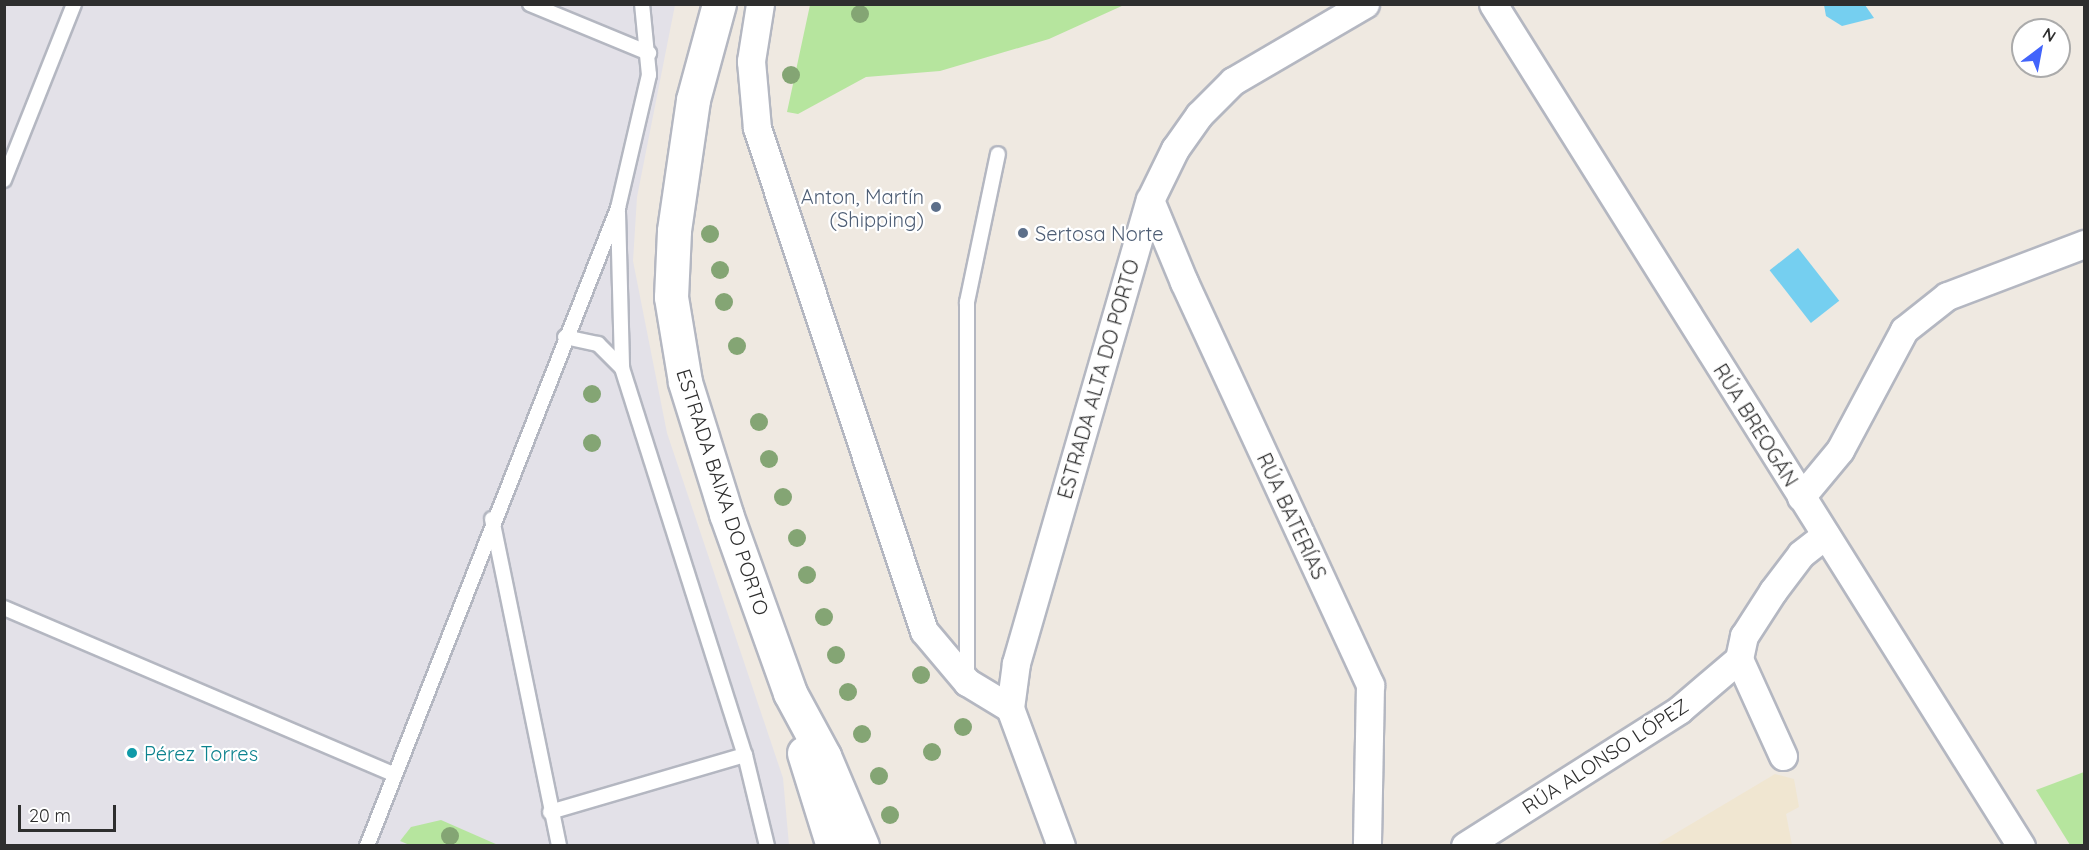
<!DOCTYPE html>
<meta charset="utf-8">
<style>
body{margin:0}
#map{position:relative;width:2089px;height:850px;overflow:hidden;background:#efe9e1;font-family:Quicksand,sans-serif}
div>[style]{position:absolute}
.industrial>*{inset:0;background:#e3e1e8}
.education>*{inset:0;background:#f0e6d1}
.green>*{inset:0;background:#b6e59e}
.water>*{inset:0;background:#75cff0;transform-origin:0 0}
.roads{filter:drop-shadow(2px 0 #b4b7c1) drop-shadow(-2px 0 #b4b7c1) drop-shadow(0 2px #b4b7c1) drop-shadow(0 -2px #b4b7c1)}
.lane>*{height:14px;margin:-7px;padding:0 7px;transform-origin:7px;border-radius:7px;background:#fff}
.street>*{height:27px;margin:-13.5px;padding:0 13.5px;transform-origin:13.5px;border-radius:13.5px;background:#fff}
.secondary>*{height:33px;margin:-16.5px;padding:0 16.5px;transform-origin:16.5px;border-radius:16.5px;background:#fff}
.trees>*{width:18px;height:18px;margin:-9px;border-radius:50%;background:#84a574}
.dots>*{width:16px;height:16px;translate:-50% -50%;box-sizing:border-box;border:3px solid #fff;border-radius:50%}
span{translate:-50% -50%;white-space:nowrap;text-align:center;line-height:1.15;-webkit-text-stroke:4.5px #fff;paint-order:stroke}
.service-label{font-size:20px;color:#4e5e75}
.right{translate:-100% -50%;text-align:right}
.left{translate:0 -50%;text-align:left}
.street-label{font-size:20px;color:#2e2e2e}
.culture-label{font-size:20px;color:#0d838f}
.frame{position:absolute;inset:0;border:6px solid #2e2e2e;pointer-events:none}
.north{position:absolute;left:2011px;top:18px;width:60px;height:60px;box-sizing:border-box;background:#fff;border:2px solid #ababab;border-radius:50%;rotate:32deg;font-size:16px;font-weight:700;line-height:24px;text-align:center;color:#2e2e2e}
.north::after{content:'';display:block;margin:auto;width:21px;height:27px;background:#4264fb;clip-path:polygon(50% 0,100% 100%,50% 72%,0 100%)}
.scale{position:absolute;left:18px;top:805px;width:98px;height:27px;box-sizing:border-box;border:3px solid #2e2e2e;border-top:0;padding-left:8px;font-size:18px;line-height:21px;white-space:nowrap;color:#2e2e2e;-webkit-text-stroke:4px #fff;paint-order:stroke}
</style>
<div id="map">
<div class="industrial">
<i style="clip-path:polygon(5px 5px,675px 5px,637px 197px,633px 261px,667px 433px,783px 778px,789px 845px,5px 846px)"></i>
</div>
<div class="education">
<i style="clip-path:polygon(1775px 774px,1794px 779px,1799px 807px,1786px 814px,1792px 845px,1656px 845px)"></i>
</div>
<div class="green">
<i style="clip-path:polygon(810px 5px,811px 4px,1124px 5px,1049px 39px,940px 71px,866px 77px,798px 114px,787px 112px)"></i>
<i style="clip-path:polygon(2084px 772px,2084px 845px,2070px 845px,2036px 790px)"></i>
<i style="clip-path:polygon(441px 820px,498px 845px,412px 846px,400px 841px,411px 827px)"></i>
</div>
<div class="water">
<i style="clip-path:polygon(1824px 5px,1865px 5px,1874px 18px,1842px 26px,1826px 16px)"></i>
<i style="left:1798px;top:248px;width:67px;height:36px;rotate:52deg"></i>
</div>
<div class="roads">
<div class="lane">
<i style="left:530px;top:4px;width:129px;rotate:22.4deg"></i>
<i style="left:4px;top:180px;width:189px;rotate:-68.3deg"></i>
<i style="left:618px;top:212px;width:156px;rotate:88.5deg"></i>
<i style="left:622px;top:368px;width:406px;rotate:72.4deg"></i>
<i style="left:745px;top:755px;width:94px;rotate:76.4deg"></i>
<i style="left:565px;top:337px;width:34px;rotate:12deg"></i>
<i style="left:598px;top:344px;width:34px;rotate:45deg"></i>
<i style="left:492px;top:519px;width:334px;rotate:78.4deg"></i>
<i style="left:4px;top:608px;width:424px;rotate:23.1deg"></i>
<i style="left:967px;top:680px;width:378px;rotate:-90deg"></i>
<i style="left:967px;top:302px;width:151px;rotate:-78.2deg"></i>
<i style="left:550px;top:812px;width:203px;rotate:-16.3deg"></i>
<i style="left:367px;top:846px;width:686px;rotate:-68.52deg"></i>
<i style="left:618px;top:208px;width:137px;rotate:-76.9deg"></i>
<i style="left:649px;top:75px;width:71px;rotate:-95.6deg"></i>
</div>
<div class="street">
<i style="left:760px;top:4px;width:58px;rotate:99deg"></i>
<i style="left:751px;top:61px;width:67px;rotate:84.9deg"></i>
<i style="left:757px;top:128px;width:530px;rotate:71.63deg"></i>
<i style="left:924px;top:631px;width:67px;rotate:49.9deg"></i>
<i style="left:967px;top:682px;width:50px;rotate:31.2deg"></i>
<i style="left:1493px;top:4px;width:994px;rotate:57.91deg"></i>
<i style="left:1150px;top:200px;width:89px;rotate:67.5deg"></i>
<i style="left:1184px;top:282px;width:444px;rotate:65.2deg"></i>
<i style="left:1370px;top:685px;width:161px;rotate:91.1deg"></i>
<i style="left:1801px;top:497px;width:61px;rotate:-50.3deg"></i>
<i style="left:1840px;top:450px;width:136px;rotate:-61.9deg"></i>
<i style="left:1904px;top:330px;width:55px;rotate:-38.3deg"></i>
<i style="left:1947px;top:296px;width:147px;rotate:-20.8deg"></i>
<i style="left:1783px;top:756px;width:107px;rotate:-114.4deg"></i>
<i style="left:1739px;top:659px;width:24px;rotate:-78deg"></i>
<i style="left:1744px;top:636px;width:54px;rotate:-57.2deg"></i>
<i style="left:1773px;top:591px;width:46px;rotate:-52.9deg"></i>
<i style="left:1801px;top:554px;width:31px;rotate:-38deg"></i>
<i style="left:1061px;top:846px;width:147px;rotate:-110.3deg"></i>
<i style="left:1010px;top:708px;width:45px;rotate:-82.4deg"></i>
<i style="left:1016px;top:663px;width:482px;rotate:-73.9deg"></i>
<i style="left:1150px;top:200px;width:57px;rotate:-63.9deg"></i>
<i style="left:1175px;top:149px;width:42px;rotate:-54.8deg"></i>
<i style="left:1199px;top:115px;width:48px;rotate:-45deg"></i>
<i style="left:1233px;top:81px;width:153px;rotate:-30.3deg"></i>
<i style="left:1465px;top:846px;width:254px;rotate:-32.4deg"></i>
<i style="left:1679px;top:710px;width:79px;rotate:-40.4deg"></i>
</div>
<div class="secondary">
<i style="left:719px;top:4px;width:99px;rotate:105.2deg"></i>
<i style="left:693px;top:100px;width:132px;rotate:98.3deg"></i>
<i style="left:674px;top:231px;width:66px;rotate:92.6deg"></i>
<i style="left:671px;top:297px;width:86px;rotate:80.6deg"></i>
<i style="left:685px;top:382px;width:138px;rotate:72.7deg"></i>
<i style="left:726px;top:514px;width:190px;rotate:70.3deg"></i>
<i style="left:790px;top:693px;width:72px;rotate:61.6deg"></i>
<i style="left:824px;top:756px;width:98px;rotate:67.1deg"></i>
<i style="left:804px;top:753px;width:97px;rotate:72.7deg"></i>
</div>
</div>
<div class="trees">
<i style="left:860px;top:14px"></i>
<i style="left:791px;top:75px"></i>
<i style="left:710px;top:234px"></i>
<i style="left:720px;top:270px"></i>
<i style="left:724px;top:302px"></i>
<i style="left:737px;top:346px"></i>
<i style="left:592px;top:394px"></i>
<i style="left:759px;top:422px"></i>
<i style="left:592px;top:443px"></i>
<i style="left:769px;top:459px"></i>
<i style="left:783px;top:497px"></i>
<i style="left:797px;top:538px"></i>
<i style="left:807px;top:575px"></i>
<i style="left:824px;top:617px"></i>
<i style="left:836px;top:655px"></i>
<i style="left:921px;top:675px"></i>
<i style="left:848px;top:692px"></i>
<i style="left:963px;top:727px"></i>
<i style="left:862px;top:734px"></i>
<i style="left:932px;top:752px"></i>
<i style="left:879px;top:776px"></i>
<i style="left:890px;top:815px"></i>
<i style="left:450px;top:836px"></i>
</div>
<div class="dots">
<i style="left:936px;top:207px;background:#5c6f8a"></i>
<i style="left:1023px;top:233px;background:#5c6f8a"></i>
<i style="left:132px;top:753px;background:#0f9aa8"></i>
</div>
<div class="service-label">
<span class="right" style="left:924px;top:208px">Anton, Martín<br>(Shipping)</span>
<span class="left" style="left:1035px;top:233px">Sertosa Norte</span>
</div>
<div class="street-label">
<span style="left:1098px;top:379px;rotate:-74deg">ESTRADA ALTA DO PORTO</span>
<span style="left:1756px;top:425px;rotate:58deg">RÚA BREOGÁN</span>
<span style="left:723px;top:492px;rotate:72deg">ESTRADA BAIXA DO PORTO</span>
<span style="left:1292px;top:516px;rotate:65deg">RÚA BATERÍAS</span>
<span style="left:1605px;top:756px;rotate:-33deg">RÚA ALONSO LÓPEZ</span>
</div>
<div class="culture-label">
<span class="left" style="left:144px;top:753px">Pérez Torres</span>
</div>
<div class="frame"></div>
<div class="north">N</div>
<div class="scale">20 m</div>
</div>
